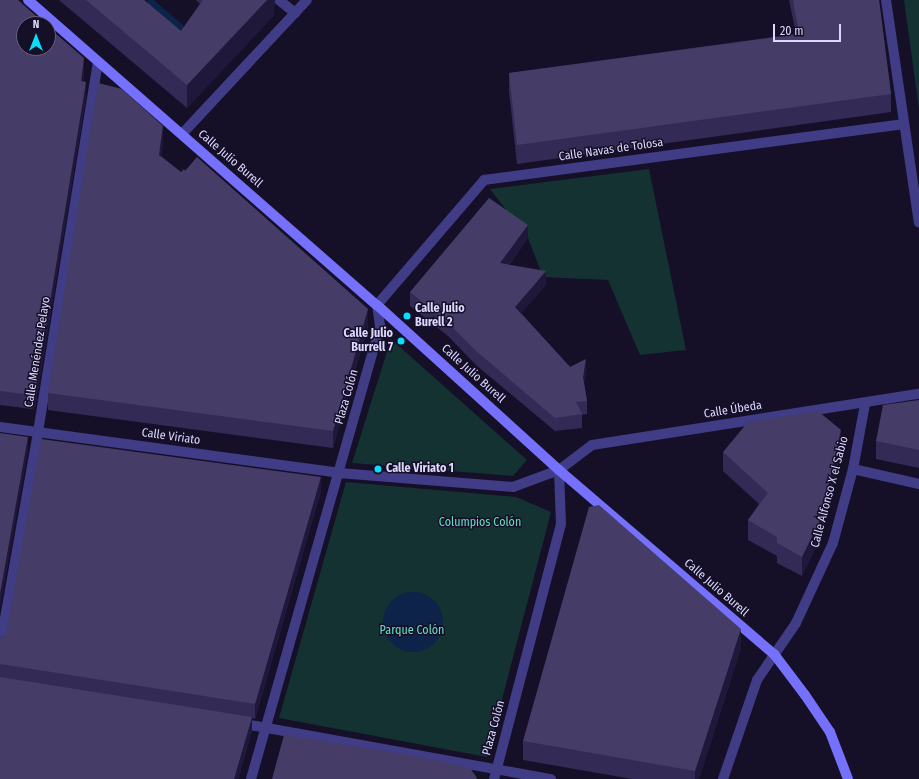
<!DOCTYPE html>
<meta charset="utf-8">
<style>
body{margin:0}
#map{position:relative;width:919px;height:779px;overflow:hidden;background:#151028;font-family:"Fira Sans Condensed",sans-serif}
div>[style]{position:absolute}
.green>*{inset:0;background:#133231}
.water>*{inset:0;background:#0d234a}
.round{border-radius:50%}
.minor>*{height:10px;margin:-5px;padding:0 5px;transform-origin:5px;border-radius:5px;background:#403c86}
.tertiary>*{height:10px;margin:-5px;padding:0 5px;transform-origin:5px;border-radius:5px;background:#403c86}
.secondary>*{height:10px;margin:-5px;padding:0 5px;transform-origin:5px;border-radius:5px;background:#7671fc}
.wall>*{inset:0;background:#332a55}
.shaded-wall>*{inset:0;background:#1f183b}
.building>*{inset:0;background:#453d67}
.dots>*{width:11px;height:11px;translate:-50% -50%;box-sizing:border-box;border:2px solid #151028;border-radius:50%}
span{translate:-50% -50%;white-space:nowrap;text-align:center;line-height:1.15;-webkit-text-stroke:3px #151028;paint-order:stroke}
.street-label{font-size:12px;color:#ddd8fe}
.poi-label{font-size:12px;color:#ddd8fe;font-weight:700}
.left{translate:0 -50%;text-align:left}
.right{translate:-100% -50%;text-align:right}
.park-label{font-size:12px;color:#64dec1}
.north{position:absolute;left:16px;top:16px;width:40px;height:40px;box-sizing:border-box;background:#151028;border:1px solid #65607e;border-radius:50%;rotate:0deg;font-size:11px;font-weight:700;line-height:16px;text-align:center;color:#ddd8fe}
.north::after{content:'';display:block;margin:auto;width:14px;height:18px;background:#08dffa;clip-path:polygon(50% 0,100% 100%,50% 72%,0 100%)}
.scale{position:absolute;left:773px;top:24px;width:68px;height:18px;box-sizing:border-box;border:2px solid #ddd8fe;border-top:0;padding-left:5px;font-size:12px;line-height:14px;white-space:nowrap;color:#ddd8fe;-webkit-text-stroke:3px #151028;paint-order:stroke}
</style>
<div id="map">
<div class="green">
<i style="clip-path:polygon(904px 0,919px 0,919px 109px)"></i>
<i style="clip-path:polygon(649px 169px,686px 350px,640px 355px,608px 280px,543px 277px,528px 238px,490px 189px)"></i>
<i style="clip-path:polygon(391px 339px,527px 460px,513px 476px,352px 463px)"></i>
<i style="clip-path:polygon(346px 482px,516px 497px,551px 512px,487px 757px,279px 718px)"></i>
</div>
<div class="water">
<i style="clip-path:polygon(148px 0,154px 0,185px 27px,174px 40px,139px 10px)"></i>
<i class="round" style="left:383px;top:592px;width:60px;height:60px"></i>
</div>
<div class="minor">
<i style="left:279px;top:0;width:21px;rotate:39deg"></i>
<i style="left:886px;top:0;width:225px;rotate:81.6deg"></i>
<i style="left:182px;top:134px;width:183px;rotate:-47deg"></i>
<i style="left:0;top:427px;width:342px;rotate:7.7deg"></i>
<i style="left:339px;top:473px;width:175px;rotate:4.6deg"></i>
<i style="left:513px;top:487px;width:49px;rotate:-20.3deg"></i>
<i style="left:559px;top:470px;width:54px;rotate:87.9deg"></i>
<i style="left:561px;top:524px;width:264px;rotate:104.7deg"></i>
<i style="left:853px;top:469px;width:68px;rotate:12.8deg"></i>
<i style="left:0;top:646px;width:217px;rotate:-79.9deg"></i>
<i style="left:38px;top:432px;width:375px;rotate:-80.8deg"></i>
<i style="left:239px;top:723px;width:317px;rotate:10.2deg"></i>
<i style="left:251px;top:779px;width:471px;rotate:-74.1deg"></i>
<i style="left:380px;top:326px;width:21px;rotate:-98deg"></i>
<i style="left:377px;top:305px;width:165px;rotate:-49.4deg"></i>
<i style="left:484px;top:180px;width:424px;rotate:-7.6deg"></i>
<i style="left:723px;top:779px;width:105px;rotate:-71deg"></i>
<i style="left:757px;top:680px;width:69px;rotate:-55.6deg"></i>
<i style="left:796px;top:623px;width:88px;rotate:-65.2deg"></i>
<i style="left:833px;top:543px;width:77px;rotate:-74.9deg"></i>
<i style="left:853px;top:469px;width:66px;rotate:-79.5deg"></i>
</div>
<div class="tertiary">
<i style="left:559px;top:470px;width:41px;rotate:-37.1deg"></i>
<i style="left:592px;top:445px;width:331px;rotate:-8.9deg"></i>
</div>
<div class="secondary">
<i style="left:28px;top:0;width:463px;rotate:41.2deg"></i>
<i style="left:377px;top:305px;width:246px;rotate:42.2deg"></i>
<i style="left:559px;top:470px;width:283px;rotate:40.6deg"></i>
<i style="left:774px;top:654px;width:51px;rotate:52.9deg"></i>
<i style="left:805px;top:695px;width:45px;rotate:56deg"></i>
<i style="left:830px;top:732px;width:50px;rotate:69deg"></i>
</div>
<div class="wall">
<i style="clip-path:polygon(0 0,84px 72px,83px 82px,86px 97px,35px 408px,32px 409px,0 405px)"></i>
<i style="clip-path:polygon(59px 0,144px 0,181px 31px,200px 4px,196px 0,275px 0,275px 5px,274px 6px,274px 15px,187px 108px)"></i>
<i style="clip-path:polygon(789px 0,879px 0,891px 94px,891px 112px,517px 164px,509px 92px,509px 73px,796px 34px)"></i>
<i style="clip-path:polygon(163px 143px,161px 156px,368px 326px,333px 448px,48px 410px,48px 393px)"></i>
<i style="clip-path:polygon(528px 238px,509px 265px,546px 285px,521px 313px,570px 367px,586px 373px,584px 383px,587px 401px,587px 414px,582px 415px,582px 428px,555px 431px,476px 365px,448px 336px,410px 306px,410px 292px)"></i>
<i style="clip-path:polygon(919px 400px,919px 468px,876px 459px,876px 441px)"></i>
<i style="clip-path:polygon(841px 450px,821px 537px,802px 576px,777px 563px,777px 556px,748px 540px,748px 520px,759px 504px,723px 471px,723px 452px)"></i>
<i style="clip-path:polygon(321px 491px,255px 719px,252px 718px,252px 731px,238px 779px,0 779px,0 638px)"></i>
<i style="clip-path:polygon(741px 648px,699px 779px,632px 779px,523px 760px,523px 741px)"></i>
</div>
<div class="shaded-wall">
<i style="clip-path:polygon(267px 0,275px 0,275px 5px,274px 6px,274px 15px,187px 108px,187px 85px)"></i>
<i style="clip-path:polygon(84px 58px,84px 72px,81px 95px,81px 81px)"></i>
<i style="clip-path:polygon(86px 82px,86px 97px,35px 408px,32px 409px,32px 395px)"></i>
<i style="clip-path:polygon(163px 126px,163px 143px,159px 172px,159px 155px)"></i>
<i style="clip-path:polygon(528px 225px,528px 238px,500px 277px,500px 263px)"></i>
<i style="clip-path:polygon(546px 271px,546px 285px,515px 320px,515px 307px)"></i>
<i style="clip-path:polygon(368px 309px,368px 326px,333px 448px,333px 431px)"></i>
<i style="clip-path:polygon(586px 359px,586px 373px,583px 390px,583px 377px)"></i>
<i style="clip-path:polygon(841px 430px,841px 450px,821px 537px,802px 576px,802px 557px)"></i>
<i style="clip-path:polygon(28px 437px,28px 451px,0 609px,0 594px)"></i>
<i style="clip-path:polygon(321px 477px,321px 491px,255px 719px,255px 704px)"></i>
<i style="clip-path:polygon(741px 629px,741px 648px,699px 779px,695px 779px,695px 771px)"></i>
<i style="clip-path:polygon(252px 717px,252px 731px,238px 779px,234px 779px)"></i>
</div>
<div class="building">
<i style="clip-path:polygon(0 0,18px 0,45px 24px,24px 24px,24px 48px,48px 48px,48px 27px,84px 58px,81px 81px,86px 82px,35px 394px,32px 395px,0 391px)"></i>
<i style="clip-path:polygon(86px 0,144px 0,181px 31px,203px 0,267px 0,187px 85px)"></i>
<i style="clip-path:polygon(793px 0,879px 0,891px 94px,517px 145px,509px 73px,799px 34px)"></i>
<i style="clip-path:polygon(98px 83px,122px 89px,163px 126px,159px 155px,181px 172px,184px 169px,185px 171px,197px 157px,368px 309px,333px 431px,48px 393px)"></i>
<i style="clip-path:polygon(489px 198px,528px 225px,500px 263px,546px 271px,515px 307px,570px 367px,586px 359px,583px 377px,587px 401px,576px 402px,582px 414px,555px 418px,476px 351px,448px 323px,410px 292px)"></i>
<i style="clip-path:polygon(919px 400px,919px 450px,876px 441px,883px 405px)"></i>
<i style="clip-path:polygon(818px 411px,841px 430px,821px 518px,802px 557px,777px 543px,777px 537px,748px 520px,768px 493px,723px 452px,748px 422px)"></i>
<i style="clip-path:polygon(0 433px,28px 437px,0 594px)"></i>
<i style="clip-path:polygon(41px 439px,321px 477px,255px 704px,0 664px,0 638px,5px 636px,6px 633px)"></i>
<i style="clip-path:polygon(599px 505px,741px 629px,695px 771px,523px 741px,589px 507px)"></i>
<i style="clip-path:polygon(0 677px,252px 717px,234px 779px,0 779px)"></i>
<i style="clip-path:polygon(284px 735px,417px 756px,470px 768px,477px 778px,476px 779px,272px 779px)"></i>
</div>
<div class="dots">
<i style="left:407px;top:316px;background:#08dffa"></i>
<i style="left:401px;top:341px;background:#08dffa"></i>
<i style="left:378px;top:469px;background:#08dffa"></i>
</div>
<div class="street-label">
<span style="left:611px;top:150px;rotate:-8deg">Calle Navas de Tolosa</span>
<span style="left:230px;top:159px;rotate:41deg">Calle Julio Burell</span>
<span style="left:38px;top:352px;rotate:-81deg">Calle Menéndez Pelayo</span>
<span style="left:473px;top:374px;rotate:42deg">Calle Julio Burell</span>
<span style="left:347px;top:397px;rotate:-74deg">Plaza Colón</span>
<span style="left:733px;top:410px;rotate:-9deg">Calle Úbeda</span>
<span style="left:171px;top:437px;rotate:8deg">Calle Viriato</span>
<span style="left:830px;top:492px;rotate:-75deg">Calle Alfonso X el Sabio</span>
<span style="left:716px;top:588px;rotate:41deg">Calle Julio Burell</span>
<span style="left:494px;top:728px;rotate:-75deg">Plaza Colón</span>
</div>
<div class="poi-label">
<span class="left" style="left:415px;top:316px">Calle Julio<br>Burell 2</span>
<span class="right" style="left:393px;top:341px">Calle Julio<br>Burrell 7</span>
<span class="left" style="left:386px;top:469px">Calle Viriato 1</span>
</div>
<div class="park-label">
<span style="left:480px;top:523px">Columpios Colón</span>
<span style="left:412px;top:631px">Parque Colón</span>
</div>
<div class="north">N</div>
<div class="scale">20 m</div>
</div>
